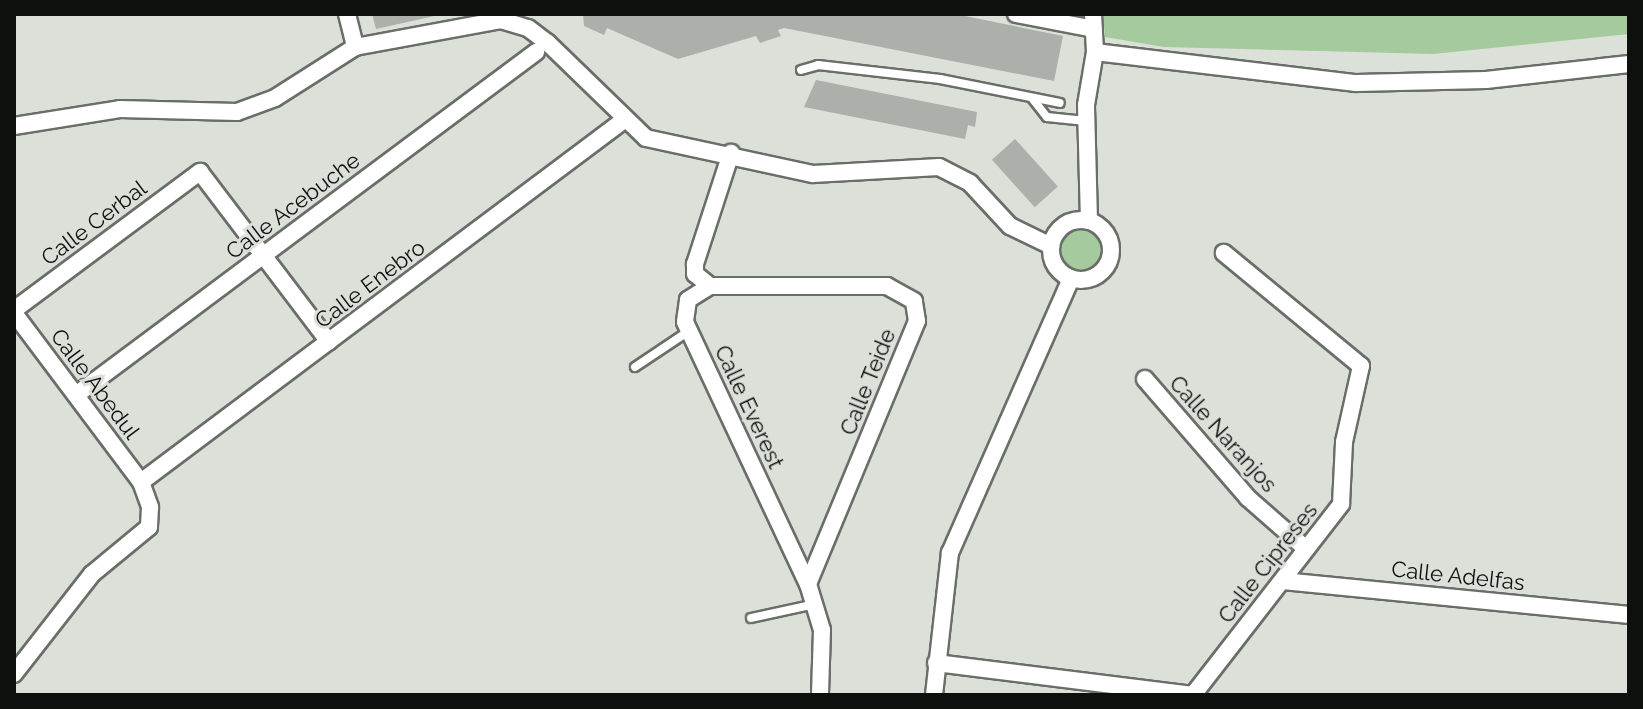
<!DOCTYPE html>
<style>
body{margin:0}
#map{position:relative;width:1643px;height:709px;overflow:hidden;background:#dbe0d9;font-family:Raleway,sans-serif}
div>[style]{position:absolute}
.green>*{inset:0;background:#a5ca9d}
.round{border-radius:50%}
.building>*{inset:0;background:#abb0aa;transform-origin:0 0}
.roads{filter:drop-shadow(2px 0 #696e68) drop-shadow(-2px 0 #696e68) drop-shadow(0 2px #696e68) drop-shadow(0 -2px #696e68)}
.service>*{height:8px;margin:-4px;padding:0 4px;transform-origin:4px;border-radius:4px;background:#fff}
.minor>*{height:16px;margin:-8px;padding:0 8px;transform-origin:8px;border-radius:8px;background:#fff}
.minor>.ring{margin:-8px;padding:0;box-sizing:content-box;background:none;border:16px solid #fff;border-radius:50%}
span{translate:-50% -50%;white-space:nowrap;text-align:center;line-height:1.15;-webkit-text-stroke:6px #dbe0d9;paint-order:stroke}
.street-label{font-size:22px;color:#0e100e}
.frame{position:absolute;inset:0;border:16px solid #0e100e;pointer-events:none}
</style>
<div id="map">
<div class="green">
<i style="clip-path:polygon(1103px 14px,1629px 14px,1629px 34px,1433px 54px,1164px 47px,1105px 37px)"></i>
<i class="round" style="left:1060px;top:229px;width:44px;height:44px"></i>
</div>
<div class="building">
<i style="clip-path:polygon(372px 14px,438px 14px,439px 15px,376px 29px)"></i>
<i style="clip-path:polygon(583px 14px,955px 14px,1063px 36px,1054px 81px,784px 28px,778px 30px,781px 36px,760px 43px,756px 36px,678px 59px,607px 28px,604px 35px,584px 26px)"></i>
<i style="clip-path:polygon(816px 80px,977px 112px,975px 127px,968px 125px,965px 139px,804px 107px)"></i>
<i style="left:1015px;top:139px;width:64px;height:31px;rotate:48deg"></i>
</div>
<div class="roads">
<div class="service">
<i style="left:801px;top:70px;width:18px;rotate:-16deg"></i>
<i style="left:818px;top:65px;width:123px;rotate:6.5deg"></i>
<i style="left:940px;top:79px;width:122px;rotate:11.3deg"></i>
<i style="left:1032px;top:98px;width:24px;rotate:52deg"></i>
<i style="left:1047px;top:117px;width:39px;rotate:6deg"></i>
<i style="left:635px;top:367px;width:65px;rotate:-33.7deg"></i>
<i style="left:751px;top:618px;width:66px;rotate:-12.3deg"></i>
</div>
<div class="minor">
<i style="left:347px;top:14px;width:34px;rotate:76deg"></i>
<i style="left:1016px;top:14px;width:79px;rotate:10.9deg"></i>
<i style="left:1095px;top:52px;width:263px;rotate:6.8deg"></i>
<i style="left:1356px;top:83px;width:130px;rotate:-1.3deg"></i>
<i style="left:1486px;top:80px;width:144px;rotate:-6.4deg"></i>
<i style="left:14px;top:126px;width:107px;rotate:-9.1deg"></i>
<i style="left:120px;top:109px;width:117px;rotate:1.5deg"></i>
<i style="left:237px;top:112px;width:40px;rotate:-20.2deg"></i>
<i style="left:275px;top:98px;width:95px;rotate:-32.5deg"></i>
<i style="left:355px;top:47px;width:148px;rotate:-10.5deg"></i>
<i style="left:501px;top:20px;width:28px;rotate:17deg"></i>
<i style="left:528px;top:28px;width:25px;rotate:37deg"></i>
<i style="left:548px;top:43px;width:136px;rotate:44.1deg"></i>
<i style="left:646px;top:138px;width:171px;rotate:12.2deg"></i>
<i style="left:813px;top:174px;width:126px;rotate:-3.2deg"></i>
<i style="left:939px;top:167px;width:35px;rotate:27deg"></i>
<i style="left:970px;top:183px;width:59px;rotate:47.1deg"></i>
<i style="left:1010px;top:226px;width:46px;rotate:26deg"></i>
<i class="ring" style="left:1051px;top:220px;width:44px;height:44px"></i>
<i style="left:1089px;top:221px;width:116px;rotate:-91.5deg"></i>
<i style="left:1086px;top:105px;width:54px;rotate:-80.4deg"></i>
<i style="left:1095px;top:52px;width:38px;rotate:-93deg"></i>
<i style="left:710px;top:286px;width:19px;rotate:-141deg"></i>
<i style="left:695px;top:274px;width:10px;rotate:-90deg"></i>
<i style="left:695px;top:264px;width:117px;rotate:-72deg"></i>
<i style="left:14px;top:310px;width:232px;rotate:-36.6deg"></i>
<i style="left:200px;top:172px;width:213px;rotate:52.8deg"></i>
<i style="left:14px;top:313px;width:211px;rotate:53.1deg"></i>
<i style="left:141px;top:482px;width:27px;rotate:70deg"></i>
<i style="left:150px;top:507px;width:20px;rotate:93deg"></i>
<i style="left:149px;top:527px;width:74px;rotate:140.5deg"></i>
<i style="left:92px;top:574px;width:127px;rotate:128deg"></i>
<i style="left:1145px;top:379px;width:157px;rotate:49.1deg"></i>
<i style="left:1248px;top:498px;width:77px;rotate:41.3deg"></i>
<i style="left:76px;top:395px;width:574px;rotate:-36.71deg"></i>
<i style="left:141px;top:482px;width:604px;rotate:-36.85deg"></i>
<i style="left:1283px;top:581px;width:348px;rotate:5.6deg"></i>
<i style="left:808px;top:584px;width:285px;rotate:-67.5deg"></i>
<i style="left:917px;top:321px;width:20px;rotate:-99deg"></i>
<i style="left:914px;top:301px;width:31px;rotate:-151deg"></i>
<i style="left:887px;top:286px;width:177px;rotate:180deg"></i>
<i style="left:710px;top:286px;width:26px;rotate:148deg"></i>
<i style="left:688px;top:300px;width:22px;rotate:98deg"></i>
<i style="left:685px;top:322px;width:289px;rotate:64.9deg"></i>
<i style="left:808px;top:584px;width:48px;rotate:73.1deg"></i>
<i style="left:822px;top:630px;width:65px;rotate:91.8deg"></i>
<i style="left:936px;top:663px;width:259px;rotate:7.1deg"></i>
<i style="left:1193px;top:695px;width:242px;rotate:-52.2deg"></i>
<i style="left:1341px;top:504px;width:62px;rotate:-87.2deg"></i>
<i style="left:1344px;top:442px;width:78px;rotate:-77.4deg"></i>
<i style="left:1361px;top:366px;width:178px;rotate:-140.5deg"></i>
<i style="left:934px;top:695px;width:143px;rotate:-83.6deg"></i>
<i style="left:950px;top:553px;width:300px;rotate:-66.2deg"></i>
</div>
</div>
<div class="street-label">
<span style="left:293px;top:206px;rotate:-37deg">Calle Acebuche</span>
<span style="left:94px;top:223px;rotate:-37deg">Calle Cerbal</span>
<span style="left:370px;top:284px;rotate:-37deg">Calle Enebro</span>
<span style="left:868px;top:382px;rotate:-68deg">Calle Teide</span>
<span style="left:95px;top:384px;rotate:53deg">Calle Abedul</span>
<span style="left:749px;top:407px;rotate:65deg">Calle Everest</span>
<span style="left:1223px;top:434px;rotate:48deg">Calle Naranjos</span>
<span style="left:1268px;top:563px;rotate:-52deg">Calle Cipreses</span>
<span style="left:1458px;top:576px;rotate:6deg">Calle Adelfas</span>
</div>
<div class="frame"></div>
</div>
